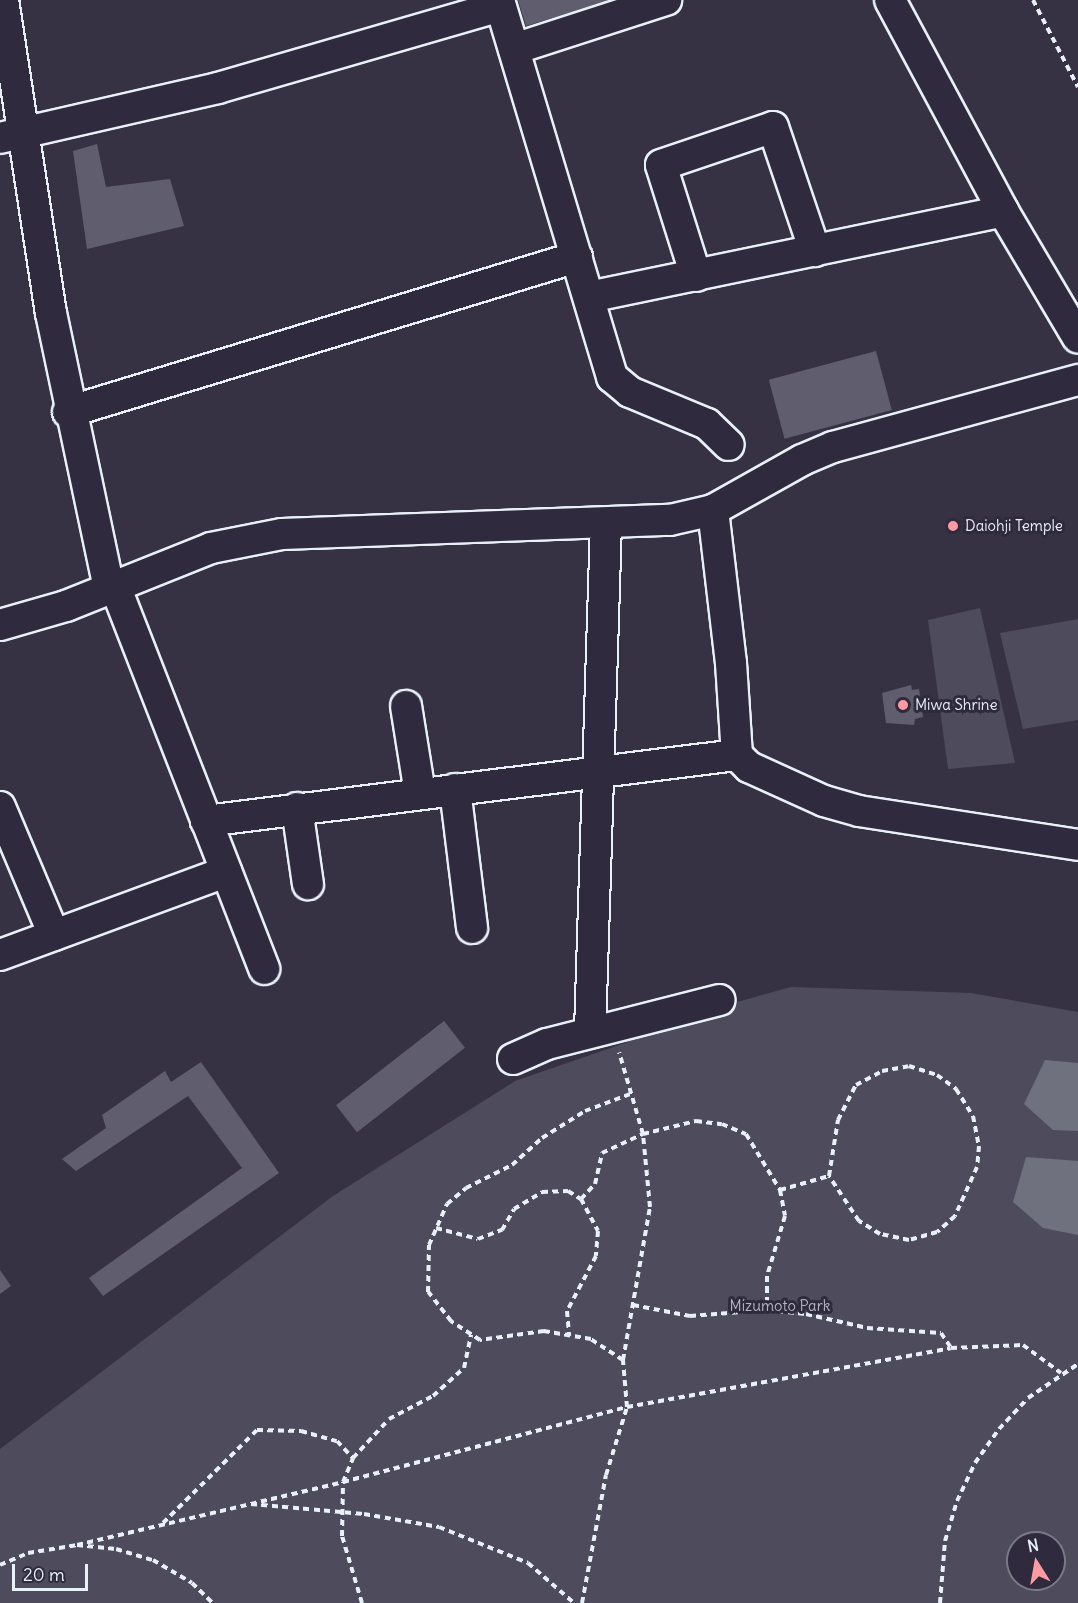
<!DOCTYPE html>
<style>
body{margin:0}
#map{position:relative;width:1078px;height:1603px;overflow:hidden;background:#363244;font-family:Delius,sans-serif}
div>[style]{position:absolute}
.green>*{inset:0;background:#4d4b5c}
.water>*{inset:0;background:#70717f}
.building>*{inset:0;background:#605e6e;transform-origin:0 0}
.path>*{height:4px;margin-top:-2px;transform-origin:0;background:repeating-linear-gradient(90deg,#e8f1f8 0 6px,transparent 0 10.5px)}
.roads{filter:drop-shadow(2px 0 #e8f1f8) drop-shadow(-2px 0 #e8f1f8) drop-shadow(0 2px #e8f1f8) drop-shadow(0 -2px #e8f1f8)}
.minor>*{height:30px;margin:-15px;padding:0 15px;transform-origin:15px;border-radius:15px;background:#2f2a3d}
.dots>*{width:16px;height:16px;translate:-50% -50%;box-sizing:border-box;border:3px solid #2f2a3d;border-radius:50%}
span{translate:-50% -50%;white-space:nowrap;text-align:center;line-height:1.15;-webkit-text-stroke:6px #2f2a3d;paint-order:stroke}
.poi-label{font-size:15px;color:#e8f1f8}
.left{translate:0 -50%;text-align:left}
.park-label{font-size:15px;color:#b2b7c1}
.north{position:absolute;left:1006px;top:1531px;width:60px;height:60px;box-sizing:border-box;background:#2f2a3d;border:2px solid #797a88;border-radius:50%;rotate:349deg;font-size:16px;font-weight:700;line-height:24px;text-align:center;color:#e8f1f8}
.north::after{content:'';display:block;margin:auto;width:21px;height:27px;background:#ff9aa2;clip-path:polygon(50% 0,100% 100%,50% 72%,0 100%)}
.scale{position:absolute;left:12px;top:1564px;width:76px;height:27px;box-sizing:border-box;border:3px solid #e8f1f8;border-top:0;padding-left:8px;font-size:18px;line-height:21px;white-space:nowrap;color:#e8f1f8;-webkit-text-stroke:4px #2f2a3d;paint-order:stroke}
</style>
<div id="map">
<div class="green">
<i style="clip-path:polygon(980px 608px,1015px 763px,948px 769px,928px 620px)"></i>
<i style="clip-path:polygon(1078px 619px,1078px 720px,1023px 729px,1000px 633px)"></i>
<i style="clip-path:polygon(evenodd,791px 987px,971px 993px,1078px 1012px,1078px 1603px,0 1603px,0 1449px,333px 1196px,515px 1081px,628px 1042px,626px 1033px,791px 987px,1018px 1543px,1054px 1543px,1054px 1579px,1018px 1579px,1018px 1543px)"></i>
</div>
<div class="water">
<i style="clip-path:polygon(1045px 1060px,1078px 1063px,1078px 1131px,1053px 1130px,1024px 1104px)"></i>
<i style="clip-path:polygon(1026px 1157px,1078px 1161px,1078px 1235px,1043px 1228px,1013px 1202px)"></i>
</div>
<div class="building">
<i style="clip-path:polygon(518px 0,609px 0,609px 1px,526px 26px)"></i>
<i style="clip-path:polygon(97px 144px,106px 187px,170px 179px,184px 226px,87px 249px,73px 151px)"></i>
<i style="left:876px;top:351px;width:61px;height:111px;rotate:75deg"></i>
<i style="clip-path:polygon(911px 685px,912px 690px,919px 689px,923px 717px,915px 719px,914px 725px,886px 723px,882px 693px)"></i>
<i style="left:444px;top:1021px;width:34px;height:137px;rotate:52deg"></i>
<i style="clip-path:polygon(201px 1062px,279px 1173px,103px 1296px,89px 1278px,242px 1168px,188px 1096px,76px 1171px,62px 1159px,106px 1128px,102px 1115px,165px 1071px,171px 1082px)"></i>
<i style="clip-path:polygon(0 1270px,11px 1286px,0 1294px)"></i>
</div>
<div class="path">
<i style="left:1033px;top:0;width:98px;rotate:62.7deg"></i>
<i style="left:780px;top:1190px;width:51px;rotate:-15.9deg"></i>
<i style="left:829px;top:1176px;width:57px;rotate:-80.9deg"></i>
<i style="left:838px;top:1120px;width:39px;rotate:-63deg"></i>
<i style="left:856px;top:1085px;width:30px;rotate:-28deg"></i>
<i style="left:882px;top:1071px;width:27px;rotate:-10deg"></i>
<i style="left:909px;top:1066px;width:29px;rotate:18deg"></i>
<i style="left:937px;top:1075px;width:24px;rotate:36deg"></i>
<i style="left:956px;top:1089px;width:32px;rotate:58deg"></i>
<i style="left:973px;top:1116px;width:31px;rotate:79deg"></i>
<i style="left:979px;top:1146px;width:21px;rotate:95deg"></i>
<i style="left:977px;top:1167px;width:54px;rotate:114.2deg"></i>
<i style="left:955px;top:1216px;width:24px;rotate:138deg"></i>
<i style="left:937px;top:1232px;width:29px;rotate:164deg"></i>
<i style="left:909px;top:1240px;width:30px;rotate:-168deg"></i>
<i style="left:880px;top:1234px;width:25px;rotate:-148deg"></i>
<i style="left:859px;top:1221px;width:54px;rotate:-123.7deg"></i>
<i style="left:581px;top:1199px;width:21px;rotate:-47deg"></i>
<i style="left:595px;top:1184px;width:32px;rotate:-77deg"></i>
<i style="left:602px;top:1153px;width:45px;rotate:-24.9deg"></i>
<i style="left:643px;top:1134px;width:55px;rotate:-13.8deg"></i>
<i style="left:696px;top:1121px;width:26px;rotate:7deg"></i>
<i style="left:722px;top:1124px;width:26px;rotate:23deg"></i>
<i style="left:746px;top:1134px;width:66px;rotate:58.7deg"></i>
<i style="left:780px;top:1190px;width:26px;rotate:79deg"></i>
<i style="left:785px;top:1216px;width:63px;rotate:106.7deg"></i>
<i style="left:767px;top:1276px;width:34px;rotate:90deg"></i>
<i style="left:436px;top:1228px;width:43px;rotate:14.7deg"></i>
<i style="left:478px;top:1239px;width:26px;rotate:-21deg"></i>
<i style="left:502px;top:1230px;width:24px;rotate:-60deg"></i>
<i style="left:514px;top:1209px;width:33px;rotate:-31deg"></i>
<i style="left:542px;top:1192px;width:26px;rotate:-2deg"></i>
<i style="left:568px;top:1191px;width:15px;rotate:32deg"></i>
<i style="left:581px;top:1199px;width:36px;rotate:62deg"></i>
<i style="left:598px;top:1231px;width:25px;rotate:95deg"></i>
<i style="left:596px;top:1256px;width:62px;rotate:117.8deg"></i>
<i style="left:567px;top:1311px;width:25px;rotate:85deg"></i>
<i style="left:633px;top:1305px;width:58px;rotate:10.9deg"></i>
<i style="left:690px;top:1316px;width:77px;rotate:-4.5deg"></i>
<i style="left:767px;top:1310px;width:39px;rotate:6deg"></i>
<i style="left:806px;top:1314px;width:63px;rotate:12.9deg"></i>
<i style="left:867px;top:1328px;width:74px;rotate:3.9deg"></i>
<i style="left:941px;top:1333px;width:18px;rotate:56deg"></i>
<i style="left:623px;top:1360px;width:38px;rotate:-147deg"></i>
<i style="left:591px;top:1339px;width:48px;rotate:-170.3deg"></i>
<i style="left:544px;top:1331px;width:65px;rotate:172deg"></i>
<i style="left:480px;top:1340px;width:35px;rotate:-147deg"></i>
<i style="left:451px;top:1321px;width:37px;rotate:-128deg"></i>
<i style="left:428px;top:1292px;width:47px;rotate:-88.8deg"></i>
<i style="left:429px;top:1245px;width:45px;rotate:-66.3deg"></i>
<i style="left:447px;top:1204px;width:25px;rotate:-40deg"></i>
<i style="left:466px;top:1188px;width:51px;rotate:-26.6deg"></i>
<i style="left:512px;top:1165px;width:40px;rotate:-42deg"></i>
<i style="left:542px;top:1138px;width:51px;rotate:-32.1deg"></i>
<i style="left:585px;top:1111px;width:48px;rotate:-20.7deg"></i>
<i style="left:251px;top:1504px;width:113px;rotate:5.1deg"></i>
<i style="left:364px;top:1514px;width:76px;rotate:9.8deg"></i>
<i style="left:439px;top:1527px;width:96px;rotate:22deg"></i>
<i style="left:528px;top:1563px;width:61px;rotate:41deg"></i>
<i style="left:163px;top:1523px;width:132px;rotate:-44.7deg"></i>
<i style="left:257px;top:1430px;width:44px;rotate:1.3deg"></i>
<i style="left:301px;top:1431px;width:37px;rotate:16deg"></i>
<i style="left:337px;top:1441px;width:23px;rotate:47deg"></i>
<i style="left:77px;top:1545px;width:273px;rotate:-13.3deg"></i>
<i style="left:343px;top:1482px;width:294px;rotate:-14.8deg"></i>
<i style="left:627px;top:1407px;width:329px;rotate:-10.3deg"></i>
<i style="left:951px;top:1348px;width:72px;rotate:-2.4deg"></i>
<i style="left:1023px;top:1345px;width:47px;rotate:36.4deg"></i>
<i style="left:0;top:1565px;width:30px;rotate:-23deg"></i>
<i style="left:28px;top:1553px;width:50px;rotate:-9.3deg"></i>
<i style="left:77px;top:1545px;width:39px;rotate:6deg"></i>
<i style="left:116px;top:1549px;width:39px;rotate:17deg"></i>
<i style="left:153px;top:1560px;width:45px;rotate:30.5deg"></i>
<i style="left:192px;top:1583px;width:29px;rotate:44deg"></i>
<i style="left:362px;top:1603px;width:70px;rotate:-106.6deg"></i>
<i style="left:342px;top:1536px;width:54px;rotate:-88.9deg"></i>
<i style="left:343px;top:1482px;width:26px;rotate:-67deg"></i>
<i style="left:353px;top:1458px;width:53px;rotate:-47.3deg"></i>
<i style="left:389px;top:1419px;width:50px;rotate:-27.6deg"></i>
<i style="left:433px;top:1396px;width:42px;rotate:-42.1deg"></i>
<i style="left:464px;top:1368px;width:34px;rotate:-78deg"></i>
<i style="left:582px;top:1603px;width:130px;rotate:-79.4deg"></i>
<i style="left:606px;top:1475px;width:71px;rotate:-72.8deg"></i>
<i style="left:627px;top:1407px;width:47px;rotate:-94.9deg"></i>
<i style="left:623px;top:1360px;width:155px;rotate:-80deg"></i>
<i style="left:650px;top:1207px;width:73px;rotate:-95.5deg"></i>
<i style="left:643px;top:1134px;width:85px;rotate:-106.3deg"></i>
<i style="left:940px;top:1603px;width:62px;rotate:-85.4deg"></i>
<i style="left:945px;top:1541px;width:42px;rotate:-73.3deg"></i>
<i style="left:957px;top:1501px;width:42px;rotate:-64.7deg"></i>
<i style="left:975px;top:1463px;width:42px;rotate:-54.8deg"></i>
<i style="left:999px;top:1429px;width:42px;rotate:-46.9deg"></i>
<i style="left:1028px;top:1398px;width:60px;rotate:-34.2deg"></i>
</div>
<div class="roads">
<div class="minor">
<i style="left:3px;top:0;width:317px;rotate:81.3deg"></i>
<i style="left:51px;top:313px;width:282px;rotate:78.1deg"></i>
<i style="left:499px;top:0;width:394px;rotate:73.3deg"></i>
<i style="left:612px;top:377px;width:23px;rotate:40deg"></i>
<i style="left:630px;top:392px;width:83px;rotate:22.6deg"></i>
<i style="left:707px;top:424px;width:30px;rotate:44deg"></i>
<i style="left:890px;top:0;width:239px;rotate:61.8deg"></i>
<i style="left:1003px;top:211px;width:147px;rotate:59.4deg"></i>
<i style="left:514px;top:49px;width:160px;rotate:-17.9deg"></i>
<i style="left:0;top:138px;width:224px;rotate:-12.9deg"></i>
<i style="left:218px;top:88px;width:294px;rotate:-16.2deg"></i>
<i style="left:696px;top:276px;width:116px;rotate:-107.5deg"></i>
<i style="left:661px;top:165px;width:118px;rotate:-18.7deg"></i>
<i style="left:773px;top:127px;width:131px;rotate:71.3deg"></i>
<i style="left:589px;top:297px;width:423px;rotate:-11.7deg"></i>
<i style="left:68px;top:412px;width:532px;rotate:-16.94deg"></i>
<i style="left:713px;top:510px;width:154px;rotate:83.3deg"></i>
<i style="left:731px;top:663px;width:92px;rotate:86.3deg"></i>
<i style="left:737px;top:755px;width:17px;rotate:45deg"></i>
<i style="left:749px;top:767px;width:82px;rotate:24.4deg"></i>
<i style="left:824px;top:801px;width:36px;rotate:16deg"></i>
<i style="left:859px;top:811px;width:222px;rotate:8.8deg"></i>
<i style="left:115px;top:586px;width:411px;rotate:68.7deg"></i>
<i style="left:0;top:625px;width:69px;rotate:-16.1deg"></i>
<i style="left:66px;top:606px;width:156px;rotate:-21.8deg"></i>
<i style="left:211px;top:548px;width:72px;rotate:-11.2deg"></i>
<i style="left:282px;top:534px;width:388px;rotate:-2.1deg"></i>
<i style="left:670px;top:520px;width:44px;rotate:-13.1deg"></i>
<i style="left:713px;top:510px;width:102px;rotate:-29.3deg"></i>
<i style="left:802px;top:460px;width:34px;rotate:-23deg"></i>
<i style="left:833px;top:447px;width:254px;rotate:-15.3deg"></i>
<i style="left:406px;top:706px;width:88px;rotate:80.9deg"></i>
<i style="left:455px;top:789px;width:140px;rotate:83deg"></i>
<i style="left:0;top:807px;width:139px;rotate:67.1deg"></i>
<i style="left:297px;top:808px;width:77px;rotate:81.8deg"></i>
<i style="left:206px;top:821px;width:535px;rotate:-7.09deg"></i>
<i style="left:0;top:955px;width:241px;rotate:-20.2deg"></i>
<i style="left:590px;top:1032px;width:509px;rotate:-88.2deg"></i>
<i style="left:513px;top:1059px;width:37px;rotate:-24deg"></i>
<i style="left:547px;top:1044px;width:178px;rotate:-14.3deg"></i>
</div>
</div>
<div class="dots">
<i style="left:953px;top:526px;background:#ff9aa2"></i>
<i style="left:903px;top:705px;background:#ff9aa2"></i>
</div>
<div class="poi-label">
<span class="left" style="left:965px;top:526px">Daiohji Temple</span>
<span class="left" style="left:915px;top:705px">Miwa Shrine</span>
</div>
<div class="park-label">
<span style="left:780px;top:1306px">Mizumoto Park</span>
</div>
<div class="north">N</div>
<div class="scale">20 m</div>
</div>
